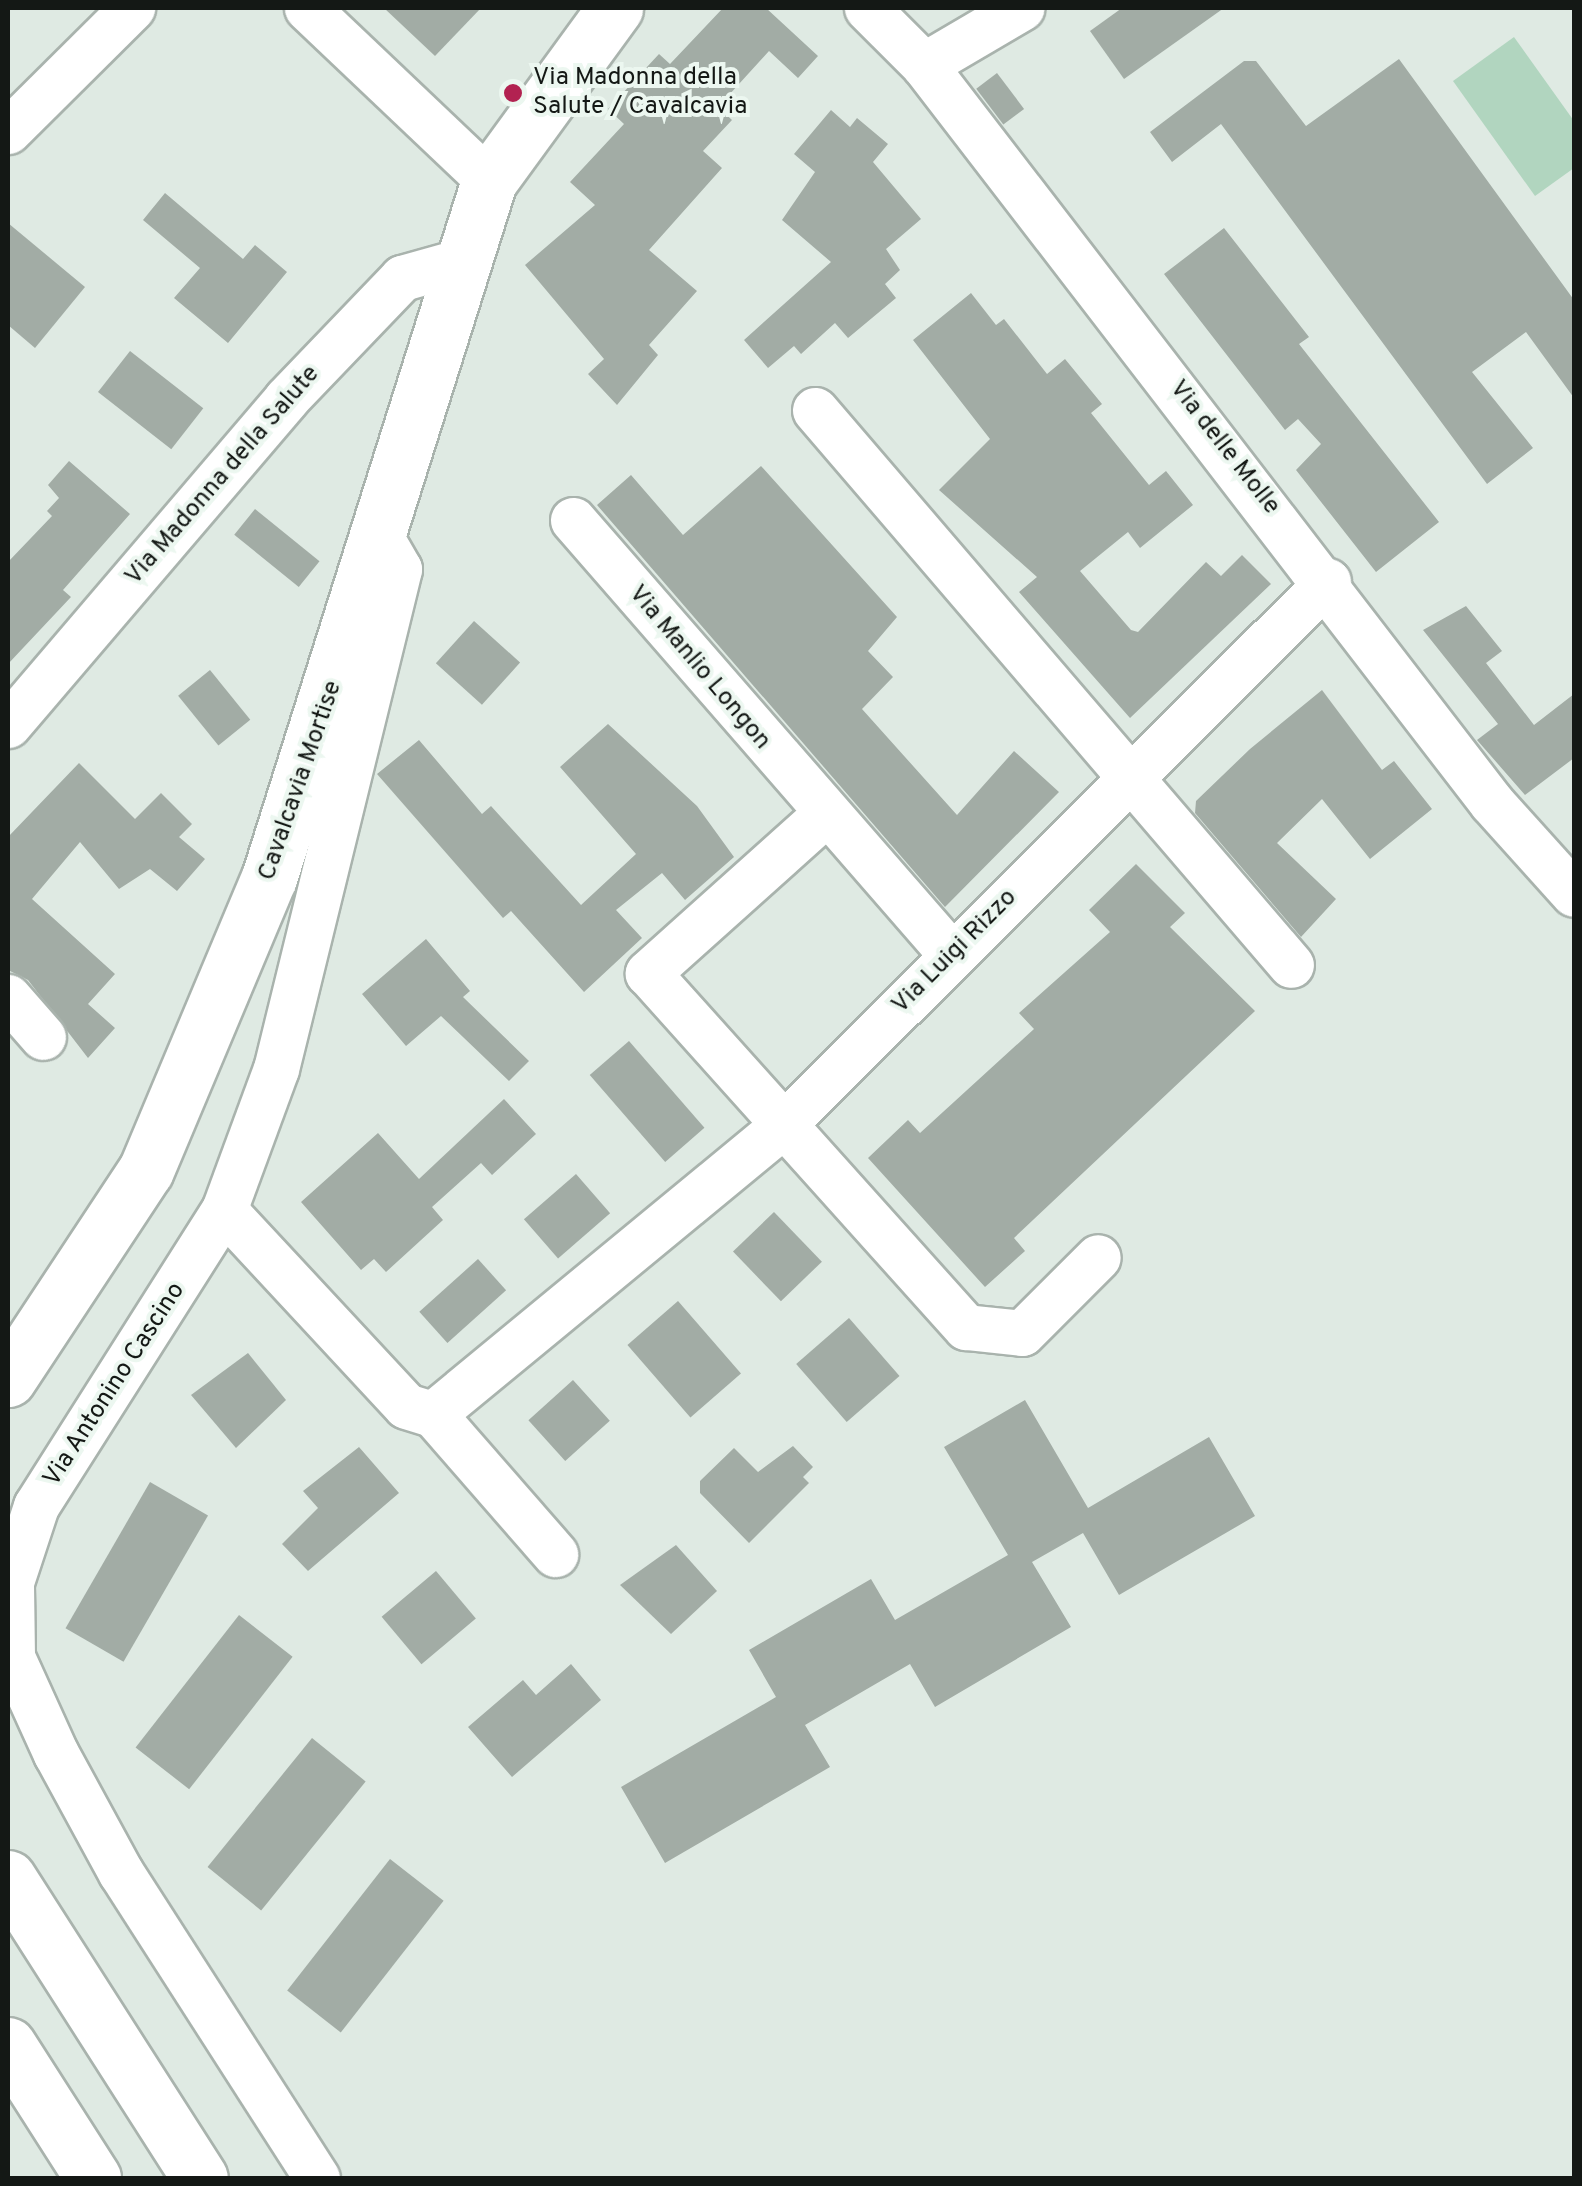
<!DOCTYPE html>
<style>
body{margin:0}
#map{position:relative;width:1582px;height:2186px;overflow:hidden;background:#dfeae3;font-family:Overpass,sans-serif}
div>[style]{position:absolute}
.green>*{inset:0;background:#b1d5bf}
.building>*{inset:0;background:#a2aca5;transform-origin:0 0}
.roads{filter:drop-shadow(2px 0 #a9b3ad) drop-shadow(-2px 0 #a9b3ad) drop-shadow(0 2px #a9b3ad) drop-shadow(0 -2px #a9b3ad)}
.street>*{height:45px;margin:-22.5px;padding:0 22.5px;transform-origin:22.5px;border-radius:22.5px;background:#fff}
.secondary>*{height:55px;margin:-27.5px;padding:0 27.5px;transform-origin:27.5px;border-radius:27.5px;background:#fff}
.highway>*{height:55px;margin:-27.5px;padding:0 27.5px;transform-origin:27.5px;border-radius:27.5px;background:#fff}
.dots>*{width:28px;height:28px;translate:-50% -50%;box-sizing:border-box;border:5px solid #ecf7f0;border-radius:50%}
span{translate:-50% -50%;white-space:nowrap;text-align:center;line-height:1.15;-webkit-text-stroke:8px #ecf7f0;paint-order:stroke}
.poi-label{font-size:25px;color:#141815}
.left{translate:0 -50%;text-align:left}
.street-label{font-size:25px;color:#141815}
.frame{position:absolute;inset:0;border:10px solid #141815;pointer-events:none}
</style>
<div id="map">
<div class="green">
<i style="clip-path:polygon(1514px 37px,1574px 121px,1574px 168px,1535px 196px,1453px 81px)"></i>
</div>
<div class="building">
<i style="clip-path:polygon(384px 8px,481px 8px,435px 56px)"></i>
<i style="clip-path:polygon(723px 8px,766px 8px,818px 56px,798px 78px,769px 51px,718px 107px,732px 120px,703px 151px,722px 168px,649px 250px,697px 291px,649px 345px,658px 355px,617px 405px,588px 374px,604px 359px,525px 265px,595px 205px,570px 182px,624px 124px,608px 109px,659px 54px,670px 64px)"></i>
<i style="clip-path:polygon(1122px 8px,1224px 8px,1124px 79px,1090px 31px)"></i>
<i style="clip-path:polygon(1399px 59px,1574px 300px,1574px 398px,1526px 332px,1472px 372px,1533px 448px,1487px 484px,1221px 124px,1172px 162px,1150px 132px,1244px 61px,1256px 61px,1306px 126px)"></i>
<i style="left:997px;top:73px;width:45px;height:26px;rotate:53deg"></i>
<i style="clip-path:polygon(831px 110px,850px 127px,857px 118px,888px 144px,873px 162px,921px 219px,886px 249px,900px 270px,885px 284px,896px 298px,848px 338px,835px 323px,801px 354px,794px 346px,768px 368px,744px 340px,831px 262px,782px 220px,815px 172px,794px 154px)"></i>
<i style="clip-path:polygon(165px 193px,243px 259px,255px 245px,287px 272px,228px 343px,174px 298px,200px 268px,143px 220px)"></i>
<i style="clip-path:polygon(8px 223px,85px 287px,35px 348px,8px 325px)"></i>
<i style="clip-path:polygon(1224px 228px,1309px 337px,1299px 344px,1439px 522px,1376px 572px,1296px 470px,1321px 444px,1298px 419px,1285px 430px,1164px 274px)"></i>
<i style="clip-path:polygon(971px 293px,996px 325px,1004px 319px,1047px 374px,1065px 359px,1102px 404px,1091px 413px,1149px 485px,1166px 471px,1193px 505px,1140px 548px,1128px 532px,1080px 571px,1131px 630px,1138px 632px,1206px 562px,1221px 576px,1242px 555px,1271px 584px,1130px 718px,1019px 592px,1037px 577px,939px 490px,990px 439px,913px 340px)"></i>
<i style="left:130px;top:351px;width:93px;height:52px;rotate:38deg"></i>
<i style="clip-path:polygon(69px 461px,130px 514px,63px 590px,71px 597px,8px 664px,8px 562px,52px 516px,47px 511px,59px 498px,48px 485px)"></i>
<i style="clip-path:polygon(761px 466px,897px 617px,868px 651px,893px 677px,862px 709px,957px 815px,1014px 751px,1059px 792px,945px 907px,597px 505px,631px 475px,683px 535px)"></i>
<i style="left:255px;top:509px;width:83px;height:33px;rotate:39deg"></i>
<i style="clip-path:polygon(1466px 606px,1502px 651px,1486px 663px,1534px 725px,1574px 694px,1574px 758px,1525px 795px,1477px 740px,1498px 724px,1423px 630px)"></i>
<i style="left:474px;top:621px;width:62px;height:57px;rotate:42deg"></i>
<i style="left:210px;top:670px;width:64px;height:41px;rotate:51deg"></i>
<i style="clip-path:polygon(1322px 690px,1382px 770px,1394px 761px,1432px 809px,1370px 859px,1322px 799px,1277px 843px,1336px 899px,1301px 937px,1195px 813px,1196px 801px,1250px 749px)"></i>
<i style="clip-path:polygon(608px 724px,697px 806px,734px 857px,685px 900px,662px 873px,616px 910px,642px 938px,584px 992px,511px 911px,503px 918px,377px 774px,419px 740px,482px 814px,491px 806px,581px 905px,636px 854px,560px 767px)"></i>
<i style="clip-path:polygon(79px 763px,135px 819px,161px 793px,192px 824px,179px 837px,205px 859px,177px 891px,150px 869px,119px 889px,80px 842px,32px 899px,115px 974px,88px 1004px,115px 1028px,88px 1058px,28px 980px,8px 970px,8px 837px)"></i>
<i style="clip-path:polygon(1136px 864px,1185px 913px,1170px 927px,1255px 1011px,1014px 1238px,1025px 1251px,985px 1287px,868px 1158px,908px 1120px,920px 1133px,1034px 1029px,1019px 1013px,1110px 932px,1089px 910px)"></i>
<i style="clip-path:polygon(426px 939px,470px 991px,463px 997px,529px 1061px,509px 1081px,441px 1016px,406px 1046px,362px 994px)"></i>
<i style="left:629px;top:1041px;width:115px;height:52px;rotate:49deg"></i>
<i style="clip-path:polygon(504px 1099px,536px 1134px,492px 1175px,481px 1163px,432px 1207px,443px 1220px,386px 1272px,374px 1259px,361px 1270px,301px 1202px,378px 1133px,419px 1179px)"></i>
<i style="left:576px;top:1174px;width:52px;height:69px;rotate:49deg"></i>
<i style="left:774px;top:1212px;width:69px;height:57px;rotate:46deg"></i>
<i style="left:478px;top:1259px;width:42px;height:79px;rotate:48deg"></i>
<i style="left:678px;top:1301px;width:96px;height:67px;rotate:49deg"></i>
<i style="left:849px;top:1318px;width:77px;height:70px;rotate:49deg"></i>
<i style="clip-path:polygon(248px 1353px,286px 1400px,236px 1448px,191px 1395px)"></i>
<i style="left:573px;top:1380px;width:55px;height:60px;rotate:48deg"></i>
<i style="clip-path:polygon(1025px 1400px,1088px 1508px,1209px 1437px,1255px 1516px,1119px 1595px,1083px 1533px,1032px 1562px,1071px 1627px,935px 1707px,910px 1664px,805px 1725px,830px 1767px,665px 1863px,621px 1787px,776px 1697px,749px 1650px,871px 1579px,895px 1620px,1008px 1555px,944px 1447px)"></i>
<i style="clip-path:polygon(793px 1446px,813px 1467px,803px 1477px,809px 1483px,749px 1543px,700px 1493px,700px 1481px,734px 1448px,758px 1472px)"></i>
<i style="clip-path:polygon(359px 1447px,399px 1493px,308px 1571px,282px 1544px,318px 1508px,303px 1491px)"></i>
<i style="left:150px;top:1482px;width:67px;height:169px;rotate:30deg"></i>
<i style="clip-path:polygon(676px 1545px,717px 1591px,671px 1634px,620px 1585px)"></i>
<i style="left:436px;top:1571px;width:62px;height:71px;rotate:50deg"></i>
<i style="left:239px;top:1615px;width:68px;height:168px;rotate:38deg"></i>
<i style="clip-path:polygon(571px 1664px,601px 1700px,512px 1777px,468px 1727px,523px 1680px,536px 1695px)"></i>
<i style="left:312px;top:1738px;width:69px;height:166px;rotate:39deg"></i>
<i style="left:390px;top:1859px;width:68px;height:167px;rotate:38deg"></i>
</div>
<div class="roads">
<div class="street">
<i style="left:307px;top:8px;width:251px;rotate:43.5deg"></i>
<i style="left:867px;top:8px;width:81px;rotate:45deg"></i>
<i style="left:924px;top:65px;width:931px;rotate:52.42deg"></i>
<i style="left:1492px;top:803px;width:122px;rotate:48deg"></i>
<i style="left:924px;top:65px;width:113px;rotate:-30.4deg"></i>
<i style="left:8px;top:131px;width:175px;rotate:-44.8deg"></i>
<i style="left:815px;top:410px;width:731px;rotate:49.38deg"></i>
<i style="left:573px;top:520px;width:576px;rotate:48.95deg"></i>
<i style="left:8px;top:725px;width:428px;rotate:-49.5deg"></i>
<i style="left:286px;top:399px;width:168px;rotate:-46.2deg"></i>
<i style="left:402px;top:278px;width:62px;rotate:-15.8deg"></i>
<i style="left:824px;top:815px;width:237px;rotate:138.1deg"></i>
<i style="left:648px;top:973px;width:476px;rotate:48.1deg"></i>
<i style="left:966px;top:1327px;width:56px;rotate:6.1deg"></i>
<i style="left:1022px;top:1333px;width:107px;rotate:-45deg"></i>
<i style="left:8px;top:997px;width:53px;rotate:48.8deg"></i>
<i style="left:224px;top:1210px;width:267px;rotate:47.1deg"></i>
<i style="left:406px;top:1406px;width:28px;rotate:17deg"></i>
<i style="left:433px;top:1414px;width:454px;rotate:-39.5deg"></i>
<i style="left:783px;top:1125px;width:770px;rotate:-44.95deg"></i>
<i style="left:433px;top:1414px;width:186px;rotate:48.9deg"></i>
<i style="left:317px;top:2178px;width:363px;rotate:-122.7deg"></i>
<i style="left:121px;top:1873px;width:136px;rotate:-118.6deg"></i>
<i style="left:56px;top:1754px;width:107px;rotate:-114.4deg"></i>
<i style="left:12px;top:1657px;width:75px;rotate:-90.8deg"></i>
<i style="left:11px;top:1582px;width:80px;rotate:-71.8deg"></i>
<i style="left:36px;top:1506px;width:351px;rotate:-57.6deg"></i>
<i style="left:224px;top:1210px;width:150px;rotate:-69.8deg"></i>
<i style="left:276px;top:1069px;width:515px;rotate:-76.18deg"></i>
<i style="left:399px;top:569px;width:34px;rotate:-120deg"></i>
</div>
<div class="secondary">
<i style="left:8px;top:1379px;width:250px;rotate:-56.6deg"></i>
<i style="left:146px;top:1170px;width:317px;rotate:-67.2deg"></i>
<i style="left:269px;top:878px;width:731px;rotate:-72.48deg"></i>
<i style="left:489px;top:181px;width:214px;rotate:-53.9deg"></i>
</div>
<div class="highway">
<i style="left:8px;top:1878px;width:356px;rotate:57.4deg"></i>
<i style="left:8px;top:2045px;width:158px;rotate:57.4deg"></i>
</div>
</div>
<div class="dots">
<i style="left:513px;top:93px;background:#b22251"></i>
</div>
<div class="poi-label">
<span class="left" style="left:533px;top:93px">Via Madonna della<br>Salute / Cavalcavia</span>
</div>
<div class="street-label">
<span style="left:1224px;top:448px;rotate:52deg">Via delle Molle</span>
<span style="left:223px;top:476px;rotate:-49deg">Via Madonna della Salute</span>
<span style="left:699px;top:668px;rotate:50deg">Via Manlio Longon</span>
<span style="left:301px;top:781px;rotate:-71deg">Cavalcavia Mortise</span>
<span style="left:955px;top:952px;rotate:-45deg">Via Luigi Rizzo</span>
<span style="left:115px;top:1385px;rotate:-57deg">Via Antonino Cascino</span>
</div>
<div class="frame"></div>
</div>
